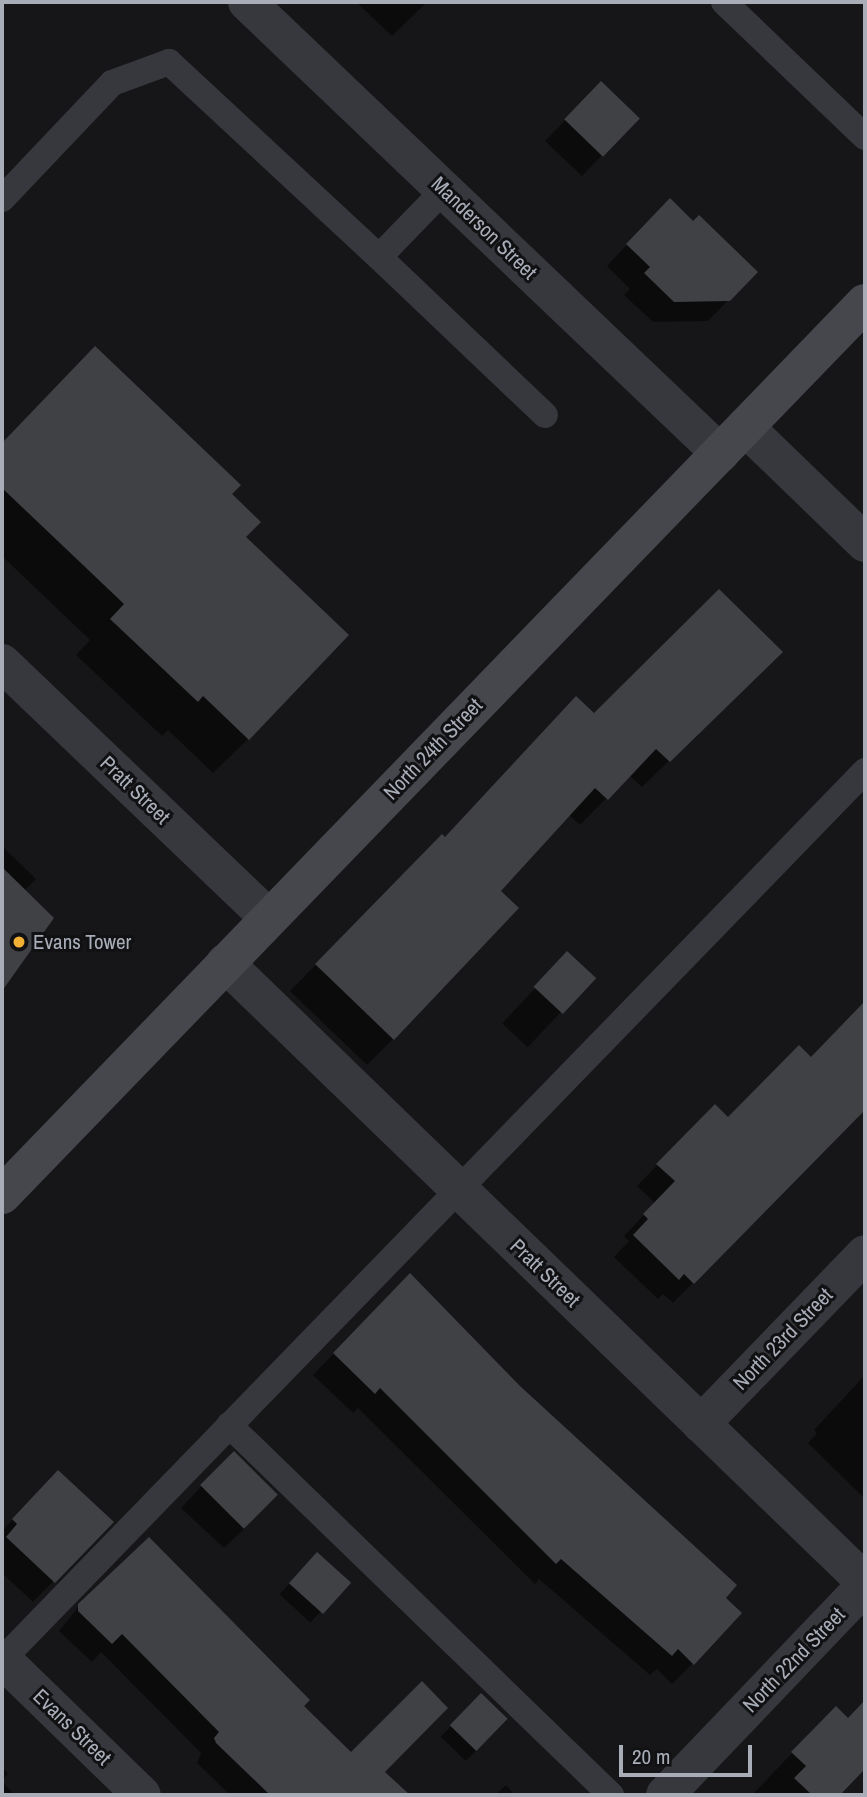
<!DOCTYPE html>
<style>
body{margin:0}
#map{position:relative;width:867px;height:1797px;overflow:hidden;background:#161618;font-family:"Archivo Narrow",sans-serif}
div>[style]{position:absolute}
.shadow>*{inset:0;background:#0007;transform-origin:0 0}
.building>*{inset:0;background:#404145;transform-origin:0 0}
.service>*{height:26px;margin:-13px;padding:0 13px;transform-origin:13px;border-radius:13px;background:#37383d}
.minor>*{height:38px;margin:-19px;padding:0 19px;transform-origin:19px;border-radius:19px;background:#37383d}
.secondary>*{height:38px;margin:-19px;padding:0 19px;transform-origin:19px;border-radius:19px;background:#45474d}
.dots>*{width:19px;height:19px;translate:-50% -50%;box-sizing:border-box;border:4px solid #111113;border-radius:50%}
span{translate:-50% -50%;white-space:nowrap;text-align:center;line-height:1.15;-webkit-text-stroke:6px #111113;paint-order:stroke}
.street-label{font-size:21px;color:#a8adb8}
.poi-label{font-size:21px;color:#a8adb8}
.left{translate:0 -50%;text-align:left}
.frame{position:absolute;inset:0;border:4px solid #a8adb8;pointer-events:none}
.scale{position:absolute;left:619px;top:1745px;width:133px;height:32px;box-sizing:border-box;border:4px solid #a8adb8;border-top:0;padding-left:9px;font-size:21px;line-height:24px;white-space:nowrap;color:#a8adb8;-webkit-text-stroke:5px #111113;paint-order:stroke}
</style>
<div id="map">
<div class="shadow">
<i style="clip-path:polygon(356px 2px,427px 2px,392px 36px)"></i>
<i style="clip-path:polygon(581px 104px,637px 119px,582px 176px,545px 141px)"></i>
<i style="clip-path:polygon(649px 221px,756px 272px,708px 321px,653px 322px,624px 295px,630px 289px,607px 266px)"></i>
<i style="clip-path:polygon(60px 383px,229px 494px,244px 537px,248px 739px,213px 773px,168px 730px,162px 736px,76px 655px,90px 640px,2px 556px,2px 444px)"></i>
<i style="clip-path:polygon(754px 678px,642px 787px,629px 775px,580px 825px,569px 815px,498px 891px,393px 1039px,367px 1065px,290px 991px,416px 863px,594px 715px)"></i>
<i style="clip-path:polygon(2px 846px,36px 879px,24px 891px,18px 966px,2px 982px)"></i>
<i style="left:567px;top:954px;width:35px;height:95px;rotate:43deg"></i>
<i style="clip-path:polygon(865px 1003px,865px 1095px,851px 1109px,857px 1115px,673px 1303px,663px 1294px,658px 1299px,614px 1257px,629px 1241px,624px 1236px,655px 1203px,637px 1186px,694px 1127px,728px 1119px,811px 1059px)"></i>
<i style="clip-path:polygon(389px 1296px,723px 1598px,693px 1663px,672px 1684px,657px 1669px,650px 1675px,539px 1579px,535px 1584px,358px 1408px,353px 1413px,313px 1375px)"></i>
<i style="clip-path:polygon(865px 1375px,865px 1499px,808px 1443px,817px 1433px,814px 1430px)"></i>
<i style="clip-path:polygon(213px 1474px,245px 1528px,224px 1548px,181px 1508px)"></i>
<i style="clip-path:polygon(37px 1493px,111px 1522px,33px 1602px,2px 1573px,2px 1531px)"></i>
<i style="left:317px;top:1554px;width:42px;height:55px;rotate:43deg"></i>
<i style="clip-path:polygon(79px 1606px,301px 1706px,351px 1754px,383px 1772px,407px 1795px,230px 1795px,197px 1763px,201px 1753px,101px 1652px,92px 1662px,59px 1631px)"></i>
<i style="left:481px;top:1695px;width:35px;height:58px;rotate:44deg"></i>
<i style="clip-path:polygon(864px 1704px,865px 1767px,838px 1795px,752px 1795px,816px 1728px,848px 1720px)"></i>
<i style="clip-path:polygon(2px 1767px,8px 1774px,2px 1780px)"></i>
<i style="clip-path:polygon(2px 1782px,15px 1795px,2px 1795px)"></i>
<i style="clip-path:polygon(506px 1785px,515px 1795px,495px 1795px)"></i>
</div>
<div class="building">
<i style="left:601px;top:81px;width:54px;height:53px;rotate:44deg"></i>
<i style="clip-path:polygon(670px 198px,693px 221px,699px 215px,758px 272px,730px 301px,674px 302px,644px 273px,650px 267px,626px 244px)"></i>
<i style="clip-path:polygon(95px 346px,241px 485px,232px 494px,261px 522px,246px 537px,349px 635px,249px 740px,203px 696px,198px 702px,110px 619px,124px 604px,2px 488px,2px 443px)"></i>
<i style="clip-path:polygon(719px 589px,783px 652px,670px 762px,656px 749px,608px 800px,595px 788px,501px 891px,519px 908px,394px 1040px,315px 964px,442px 834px,445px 837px,576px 696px,594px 713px)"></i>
<i style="clip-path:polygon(2px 867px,54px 918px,2px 991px)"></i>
<i style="left:567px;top:951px;width:40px;height:49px;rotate:43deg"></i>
<i style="clip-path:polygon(865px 1001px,865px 1110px,694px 1284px,684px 1274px,679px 1280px,633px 1235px,648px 1219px,643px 1214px,675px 1181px,656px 1164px,715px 1104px,728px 1117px,799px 1045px,811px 1057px)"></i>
<i style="clip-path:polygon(410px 1273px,520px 1386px,737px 1585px,726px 1598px,742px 1613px,694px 1665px,678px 1649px,672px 1656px,561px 1559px,556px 1564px,380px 1388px,375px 1394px,333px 1353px)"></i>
<i style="left:234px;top:1451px;width:62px;height:48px;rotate:45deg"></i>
<i style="clip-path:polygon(58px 1470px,114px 1522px,55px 1583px,6px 1537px,17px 1524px,12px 1519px)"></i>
<i style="clip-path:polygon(149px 1537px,310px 1700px,304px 1706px,351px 1752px,422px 1681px,448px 1708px,385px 1772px,410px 1795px,270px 1795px,216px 1743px,214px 1738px,219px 1732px,122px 1634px,112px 1644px,78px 1611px,78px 1604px)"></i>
<i style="left:317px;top:1552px;width:46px;height:42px;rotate:42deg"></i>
<i style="left:481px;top:1693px;width:37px;height:45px;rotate:44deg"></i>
<i style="clip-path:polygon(865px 1700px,865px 1769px,840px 1795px,812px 1795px,794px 1778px,806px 1766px,791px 1752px,836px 1706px,848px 1718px)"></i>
</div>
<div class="service">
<i style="left:724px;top:2px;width:195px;rotate:43.8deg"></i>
<i style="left:444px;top:190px;width:93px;rotate:134.1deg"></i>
<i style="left:379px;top:257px;width:229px;rotate:43.6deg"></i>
<i style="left:2px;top:199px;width:160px;rotate:-46.5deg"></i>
<i style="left:112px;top:83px;width:61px;rotate:-20.2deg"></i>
<i style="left:169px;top:62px;width:287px;rotate:42.9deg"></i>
<i style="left:229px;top:1425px;width:532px;rotate:44.09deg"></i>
<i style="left:2px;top:1660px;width:1239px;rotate:-45.85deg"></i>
</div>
<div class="minor">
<i style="left:247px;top:2px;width:654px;rotate:43.64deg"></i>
<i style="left:745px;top:427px;width:167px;rotate:44deg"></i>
<i style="left:2px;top:663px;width:369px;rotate:43.7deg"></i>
<i style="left:225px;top:963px;width:890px;rotate:44.04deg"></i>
<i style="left:701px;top:1424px;width:236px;rotate:-46deg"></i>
<i style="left:2px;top:1659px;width:195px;rotate:44.2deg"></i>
<i style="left:665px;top:1795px;width:289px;rotate:-46.3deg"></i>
</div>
<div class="secondary">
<i style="left:2px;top:1195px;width:1241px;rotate:-45.95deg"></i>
</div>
<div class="dots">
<i style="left:19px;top:942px;background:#f2b134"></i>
</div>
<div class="street-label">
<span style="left:484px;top:228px;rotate:44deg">Manderson Street</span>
<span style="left:433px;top:749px;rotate:-46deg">North 24th Street</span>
<span style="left:135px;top:790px;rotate:44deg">Pratt Street</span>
<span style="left:545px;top:1273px;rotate:44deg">Pratt Street</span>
<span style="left:783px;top:1339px;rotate:-46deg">North 23rd Street</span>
<span style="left:794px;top:1660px;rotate:-46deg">North 22nd Street</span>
<span style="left:72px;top:1727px;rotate:44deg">Evans Street</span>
</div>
<div class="poi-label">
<span class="left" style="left:33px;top:942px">Evans Tower</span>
</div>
<div class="frame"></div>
<div class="scale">20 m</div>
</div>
